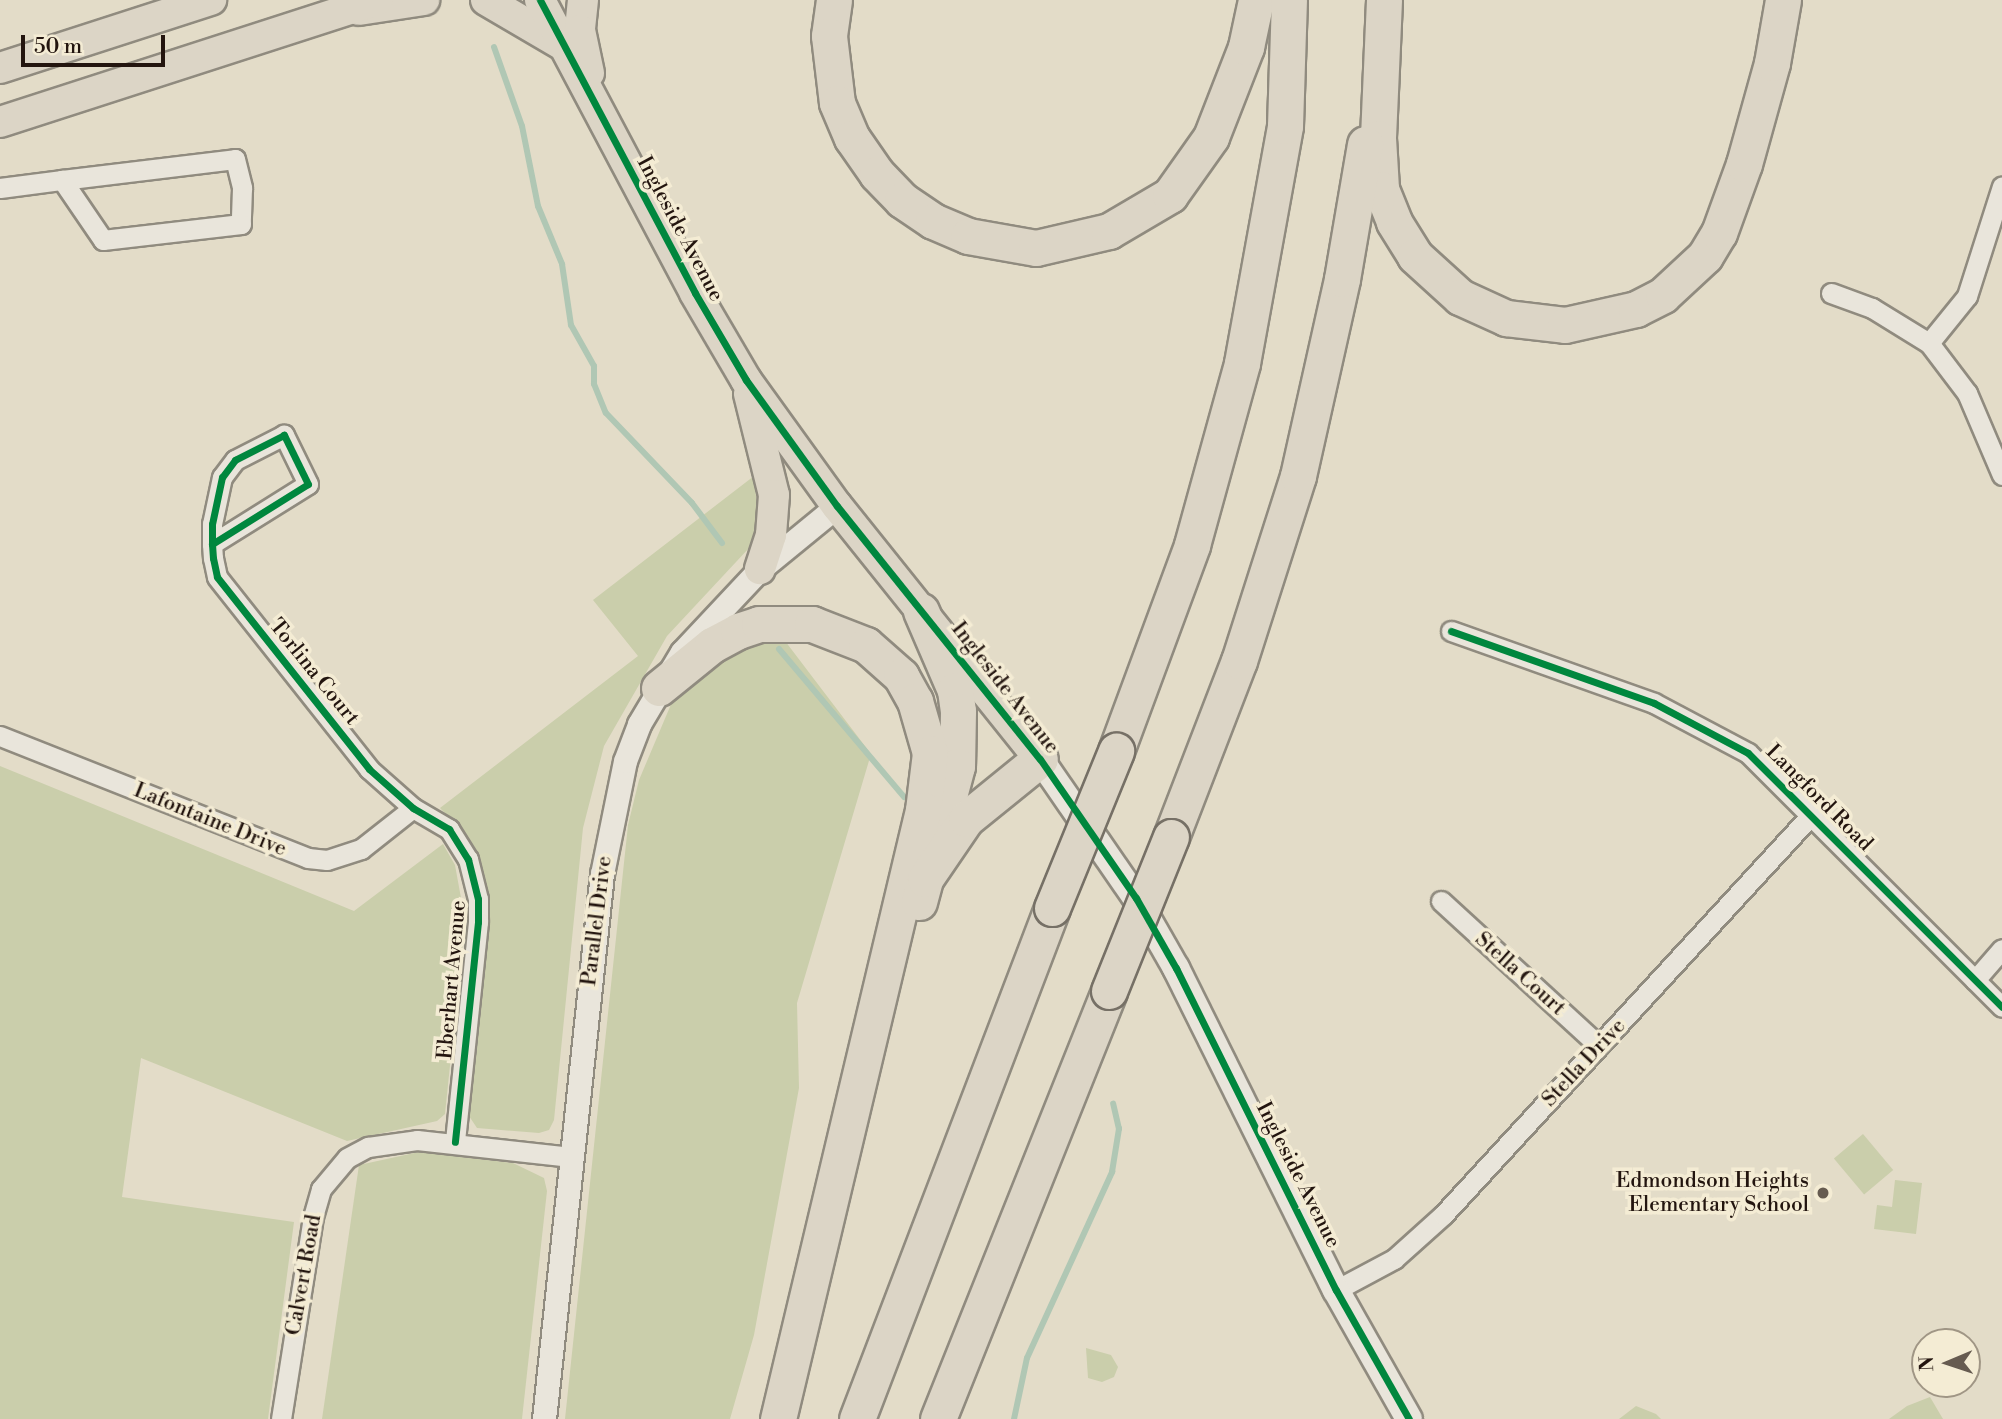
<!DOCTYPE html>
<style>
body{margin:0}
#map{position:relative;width:2002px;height:1419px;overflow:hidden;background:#e3dcc8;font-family:"Libre Bodoni",serif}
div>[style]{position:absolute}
.green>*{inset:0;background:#caceab;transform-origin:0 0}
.stream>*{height:6px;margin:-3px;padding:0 3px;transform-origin:3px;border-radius:3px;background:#b0c7b4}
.roads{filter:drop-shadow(2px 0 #908b7f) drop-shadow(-2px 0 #908b7f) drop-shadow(0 2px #908b7f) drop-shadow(0 -2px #908b7f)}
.minor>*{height:19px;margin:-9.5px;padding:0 9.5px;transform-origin:9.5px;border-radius:9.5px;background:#e9e5db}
.tertiary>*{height:23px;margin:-11.5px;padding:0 11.5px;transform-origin:11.5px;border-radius:11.5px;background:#e9e5db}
.secondary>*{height:26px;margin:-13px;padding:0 13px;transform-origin:13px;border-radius:13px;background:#e9e5db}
.primary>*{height:30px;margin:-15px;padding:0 15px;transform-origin:15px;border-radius:15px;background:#dcd5c6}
.motorway>*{height:35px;margin:-17.5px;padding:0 17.5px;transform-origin:17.5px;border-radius:17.5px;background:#dcd5c6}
.bridges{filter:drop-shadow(2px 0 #767066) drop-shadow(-2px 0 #767066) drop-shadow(0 2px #767066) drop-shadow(0 -2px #767066)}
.motorway-bridge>*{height:35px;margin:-17.5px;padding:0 17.5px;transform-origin:17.5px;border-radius:17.5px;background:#dcd5c6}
.cycleway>*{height:7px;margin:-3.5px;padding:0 3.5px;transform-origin:3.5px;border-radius:3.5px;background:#00873e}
.dots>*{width:19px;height:19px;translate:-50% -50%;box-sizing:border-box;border:4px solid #f4ecd4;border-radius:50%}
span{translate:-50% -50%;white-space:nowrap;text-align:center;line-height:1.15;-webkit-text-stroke:7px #f4ecd4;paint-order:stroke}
.street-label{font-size:21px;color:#23150f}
.poi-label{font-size:21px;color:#23150f}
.right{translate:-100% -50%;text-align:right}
.north{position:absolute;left:1911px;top:1328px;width:70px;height:70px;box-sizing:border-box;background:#f4ecd4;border:2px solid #a09685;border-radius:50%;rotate:268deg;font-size:19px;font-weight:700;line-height:28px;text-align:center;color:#23150f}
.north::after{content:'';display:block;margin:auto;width:24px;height:32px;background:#665b50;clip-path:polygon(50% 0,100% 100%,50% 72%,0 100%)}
.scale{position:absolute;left:21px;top:35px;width:144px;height:32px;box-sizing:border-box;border:4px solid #23150f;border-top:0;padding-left:9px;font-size:21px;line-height:24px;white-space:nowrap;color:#23150f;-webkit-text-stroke:5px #f4ecd4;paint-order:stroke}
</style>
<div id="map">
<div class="green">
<i style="clip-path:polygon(754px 476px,759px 526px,750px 547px,667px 636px,604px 746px,583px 828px,554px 1120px,549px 1130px,539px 1133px,477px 1128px,469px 1116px,489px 910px,480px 866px,462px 831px,440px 808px,638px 656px,593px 600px)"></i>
<i style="clip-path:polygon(779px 633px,871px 754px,797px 1003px,799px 1088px,754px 1335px,730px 1419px,565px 1419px,628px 825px,639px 780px,672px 702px,703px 665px,730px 648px)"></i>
<i style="clip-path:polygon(0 766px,354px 911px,443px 844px,455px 865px,465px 920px,445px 1114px,437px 1121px,347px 1141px,141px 1058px,122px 1197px,294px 1222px,268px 1419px,0 1419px)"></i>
<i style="left:1863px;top:1134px;width:47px;height:38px;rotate:50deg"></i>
<i style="clip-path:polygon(419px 1152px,513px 1163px,544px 1178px,547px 1191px,522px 1419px,322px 1419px,359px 1165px)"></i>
<i style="clip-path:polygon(1895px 1180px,1922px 1183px,1916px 1234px,1874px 1229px,1877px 1205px,1892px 1207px)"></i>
<i style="clip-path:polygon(1086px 1348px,1111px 1355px,1118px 1367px,1114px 1377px,1102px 1382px,1088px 1378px)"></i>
<i style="clip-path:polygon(1930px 1397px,1943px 1419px,1889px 1419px,1907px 1406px)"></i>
<i style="clip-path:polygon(1636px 1406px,1656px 1414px,1661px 1419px,1619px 1419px)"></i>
</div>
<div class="stream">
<i style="left:494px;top:47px;width:84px;rotate:70.5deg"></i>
<i style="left:522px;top:126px;width:82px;rotate:78.7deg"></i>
<i style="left:538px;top:206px;width:63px;rotate:67.5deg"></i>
<i style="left:562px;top:264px;width:62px;rotate:81.6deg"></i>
<i style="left:571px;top:325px;width:47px;rotate:60.7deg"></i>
<i style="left:594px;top:366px;width:18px;rotate:90deg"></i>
<i style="left:594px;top:384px;width:31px;rotate:68deg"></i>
<i style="left:606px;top:413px;width:124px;rotate:46.3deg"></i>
<i style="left:692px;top:503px;width:50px;rotate:53.1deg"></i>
<i style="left:779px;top:649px;width:194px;rotate:49.8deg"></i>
<i style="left:1014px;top:1419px;width:62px;rotate:-78deg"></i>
<i style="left:1027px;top:1358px;width:205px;rotate:-65.4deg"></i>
<i style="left:1112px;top:1172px;width:44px;rotate:-80.8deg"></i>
<i style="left:1119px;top:1129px;width:26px;rotate:-103deg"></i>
</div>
<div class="roads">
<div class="minor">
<i style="left:0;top:188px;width:63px;rotate:-7.4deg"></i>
<i style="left:62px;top:180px;width:174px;rotate:-6.9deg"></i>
<i style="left:235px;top:159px;width:30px;rotate:76deg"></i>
<i style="left:242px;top:188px;width:36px;rotate:92deg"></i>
<i style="left:241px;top:224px;width:139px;rotate:173.4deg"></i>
<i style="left:103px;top:240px;width:73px;rotate:-124.3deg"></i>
<i style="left:1831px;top:293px;width:44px;rotate:20.1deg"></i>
<i style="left:1872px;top:308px;width:67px;rotate:31.6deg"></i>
<i style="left:1929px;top:343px;width:63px;rotate:52.8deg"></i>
<i style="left:1967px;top:393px;width:89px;rotate:66.9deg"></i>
<i style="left:1929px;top:343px;width:60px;rotate:-51deg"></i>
<i style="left:1967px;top:296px;width:115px;rotate:-72.3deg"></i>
<i style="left:212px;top:544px;width:113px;rotate:-32deg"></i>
<i style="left:308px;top:484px;width:55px;rotate:-116.1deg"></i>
<i style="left:284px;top:435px;width:55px;rotate:153deg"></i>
<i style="left:235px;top:460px;width:21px;rotate:127deg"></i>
<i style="left:222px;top:477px;width:48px;rotate:102deg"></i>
<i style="left:212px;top:524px;width:20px;rotate:90deg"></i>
<i style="left:212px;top:544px;width:14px;rotate:86deg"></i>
<i style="left:213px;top:558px;width:19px;rotate:78deg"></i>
<i style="left:217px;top:577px;width:245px;rotate:51.6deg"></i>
<i style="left:369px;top:769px;width:59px;rotate:41.6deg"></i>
<i style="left:413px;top:808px;width:42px;rotate:30.3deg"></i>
<i style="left:449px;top:829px;width:36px;rotate:58deg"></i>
<i style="left:468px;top:859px;width:41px;rotate:76deg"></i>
<i style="left:478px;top:899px;width:23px;rotate:90deg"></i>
<i style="left:478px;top:922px;width:221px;rotate:96deg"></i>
<i style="left:1451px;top:631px;width:215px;rotate:19.5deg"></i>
<i style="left:1654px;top:703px;width:106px;rotate:28deg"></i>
<i style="left:1748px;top:753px;width:359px;rotate:45deg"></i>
<i style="left:0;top:736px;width:331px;rotate:21.6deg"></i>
<i style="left:308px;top:858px;width:19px;rotate:6deg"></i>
<i style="left:327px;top:860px;width:36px;rotate:-18deg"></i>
<i style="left:361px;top:849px;width:66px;rotate:-38.3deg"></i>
<i style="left:1441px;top:901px;width:214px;rotate:42.5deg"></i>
<i style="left:1975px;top:980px;width:41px;rotate:-48.9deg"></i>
<i style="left:1336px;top:1290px;width:66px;rotate:-28.1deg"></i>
<i style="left:1394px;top:1259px;width:66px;rotate:-41.9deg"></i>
<i style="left:1443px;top:1215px;width:545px;rotate:-47.38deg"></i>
<i style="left:281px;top:1419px;width:205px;rotate:-81deg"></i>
<i style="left:313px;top:1217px;width:29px;rotate:-74deg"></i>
<i style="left:321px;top:1189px;width:40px;rotate:-50deg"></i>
<i style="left:347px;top:1158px;width:24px;rotate:-28deg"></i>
<i style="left:368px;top:1147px;width:49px;rotate:-8.1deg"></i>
<i style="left:417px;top:1140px;width:155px;rotate:6.3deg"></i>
</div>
<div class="tertiary">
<i style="left:544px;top:1419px;width:548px;rotate:-83.93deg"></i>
<i style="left:602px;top:874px;width:115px;rotate:-78.5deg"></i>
<i style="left:625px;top:761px;width:40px;rotate:-69deg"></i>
<i style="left:639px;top:724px;width:84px;rotate:-59.2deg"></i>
<i style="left:682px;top:652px;width:114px;rotate:-46.8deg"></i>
<i style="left:760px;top:569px;width:99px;rotate:-39.3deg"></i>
</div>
<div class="secondary">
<i style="left:1040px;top:759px;width:169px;rotate:55.4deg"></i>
<i style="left:1136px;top:898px;width:81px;rotate:60.3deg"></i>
<i style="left:1176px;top:968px;width:360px;rotate:63.6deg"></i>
<i style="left:1336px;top:1290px;width:148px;rotate:60.5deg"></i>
</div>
<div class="primary">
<i style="left:486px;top:0;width:87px;rotate:30.4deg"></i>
<i style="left:540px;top:0;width:331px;rotate:62.1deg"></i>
<i style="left:695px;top:293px;width:101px;rotate:59.6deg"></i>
<i style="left:746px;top:380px;width:155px;rotate:54.2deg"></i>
<i style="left:837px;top:506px;width:324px;rotate:51.3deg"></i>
<i style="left:583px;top:0;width:30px;rotate:96deg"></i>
<i style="left:580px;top:30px;width:44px;rotate:78.2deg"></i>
<i style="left:359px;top:10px;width:66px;rotate:-8.7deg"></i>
<i style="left:0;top:68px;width:222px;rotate:-17.9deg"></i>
<i style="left:0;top:122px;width:397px;rotate:-17.9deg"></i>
<i style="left:749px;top:394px;width:104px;rotate:76.1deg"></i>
<i style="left:774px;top:495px;width:40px;rotate:94.3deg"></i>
<i style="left:771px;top:535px;width:36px;rotate:108deg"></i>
</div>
<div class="motorway">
<i style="left:834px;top:0;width:36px;rotate:98deg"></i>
<i style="left:829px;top:36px;width:67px;rotate:83.2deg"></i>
<i style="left:837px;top:103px;width:38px;rotate:67deg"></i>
<i style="left:852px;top:138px;width:44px;rotate:55.2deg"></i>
<i style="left:877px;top:174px;width:36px;rotate:46deg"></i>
<i style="left:902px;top:200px;width:37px;rotate:34deg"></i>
<i style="left:933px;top:221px;width:38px;rotate:23deg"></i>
<i style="left:968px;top:236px;width:69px;rotate:10deg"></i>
<i style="left:1036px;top:248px;width:75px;rotate:-13.1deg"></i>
<i style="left:1109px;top:231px;width:71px;rotate:-30.5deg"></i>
<i style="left:1170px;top:195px;width:71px;rotate:-54.7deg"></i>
<i style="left:1211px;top:137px;width:97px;rotate:-68.7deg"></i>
<i style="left:1246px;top:47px;width:48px;rotate:-78deg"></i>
<i style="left:1384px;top:0;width:138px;rotate:92.5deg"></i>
<i style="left:1378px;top:138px;width:51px;rotate:86.6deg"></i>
<i style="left:1381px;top:189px;width:35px;rotate:68deg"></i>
<i style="left:1394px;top:222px;width:40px;rotate:58deg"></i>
<i style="left:1415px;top:256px;width:61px;rotate:42.3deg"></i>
<i style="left:1460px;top:297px;width:51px;rotate:24.5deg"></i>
<i style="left:1506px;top:318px;width:59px;rotate:6.8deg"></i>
<i style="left:1565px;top:325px;width:73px;rotate:-12.7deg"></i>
<i style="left:1636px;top:309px;width:30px;rotate:-27deg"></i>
<i style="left:1663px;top:295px;width:57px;rotate:-42.9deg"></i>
<i style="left:1705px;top:256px;width:27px;rotate:-59deg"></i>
<i style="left:1719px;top:233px;width:73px;rotate:-70.1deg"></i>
<i style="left:1744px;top:164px;width:105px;rotate:-74.5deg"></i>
<i style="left:1772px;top:63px;width:64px;rotate:-80.1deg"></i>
<i style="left:921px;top:611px;width:86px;rotate:66.7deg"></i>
<i style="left:955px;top:690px;width:21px;rotate:82deg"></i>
<i style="left:958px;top:711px;width:55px;rotate:91deg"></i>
<i style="left:957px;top:766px;width:55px;rotate:104.8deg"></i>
<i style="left:659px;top:688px;width:68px;rotate:-39.1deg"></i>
<i style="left:712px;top:645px;width:30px;rotate:-28deg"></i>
<i style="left:738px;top:631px;width:22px;rotate:-18deg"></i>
<i style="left:759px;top:624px;width:53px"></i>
<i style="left:812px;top:624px;width:58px;rotate:21.3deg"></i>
<i style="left:866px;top:645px;width:47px;rotate:41.5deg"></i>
<i style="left:901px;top:676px;width:29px;rotate:61deg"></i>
<i style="left:915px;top:701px;width:54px;rotate:73.9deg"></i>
<i style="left:930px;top:753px;width:57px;rotate:97deg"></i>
<i style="left:923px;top:810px;width:626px;rotate:103.39deg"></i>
<i style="left:1116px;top:751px;width:220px;rotate:-69.7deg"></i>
<i style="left:1192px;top:545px;width:189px;rotate:-74.6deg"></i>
<i style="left:1242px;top:363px;width:241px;rotate:-79.7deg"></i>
<i style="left:1285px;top:126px;width:126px;rotate:-88.2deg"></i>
<i style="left:1171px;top:837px;width:189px;rotate:-68.9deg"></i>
<i style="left:1239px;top:661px;width:194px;rotate:-72.3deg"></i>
<i style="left:1298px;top:476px;width:202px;rotate:-77.4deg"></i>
<i style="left:1342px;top:279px;width:137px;rotate:-80.3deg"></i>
<i style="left:919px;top:902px;width:24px;rotate:-75deg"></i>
<i style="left:925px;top:879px;width:73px;rotate:-55.7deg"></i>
<i style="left:966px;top:819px;width:95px;rotate:-39deg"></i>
<i style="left:857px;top:1419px;width:547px;rotate:-69.11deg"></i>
<i style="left:938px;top:1419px;width:461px;rotate:-68.2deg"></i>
</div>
</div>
<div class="bridges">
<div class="motorway-bridge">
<i style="left:1052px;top:908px;width:170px;rotate:-67.8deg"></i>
<i style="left:1109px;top:991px;width:166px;rotate:-68.1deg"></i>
</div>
</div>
<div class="cycleway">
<i style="left:540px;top:0;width:331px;rotate:62.1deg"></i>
<i style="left:695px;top:293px;width:101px;rotate:59.6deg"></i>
<i style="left:746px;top:380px;width:155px;rotate:54.2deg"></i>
<i style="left:837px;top:506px;width:324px;rotate:51.3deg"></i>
<i style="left:1040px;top:759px;width:169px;rotate:55.4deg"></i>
<i style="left:1136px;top:898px;width:81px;rotate:60.3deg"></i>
<i style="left:1176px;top:968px;width:360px;rotate:63.6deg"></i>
<i style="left:1336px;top:1290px;width:148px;rotate:60.5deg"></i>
<i style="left:212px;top:544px;width:113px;rotate:-32deg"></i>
<i style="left:308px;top:484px;width:55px;rotate:-116.1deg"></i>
<i style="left:284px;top:435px;width:55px;rotate:153deg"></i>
<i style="left:235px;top:460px;width:21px;rotate:127deg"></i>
<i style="left:222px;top:477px;width:48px;rotate:102deg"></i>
<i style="left:212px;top:524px;width:20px;rotate:90deg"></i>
<i style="left:212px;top:544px;width:14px;rotate:86deg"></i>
<i style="left:213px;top:558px;width:19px;rotate:78deg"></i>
<i style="left:217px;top:577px;width:245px;rotate:51.6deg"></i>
<i style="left:369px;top:769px;width:59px;rotate:41.6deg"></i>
<i style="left:413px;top:808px;width:42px;rotate:30.3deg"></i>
<i style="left:449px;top:829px;width:36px;rotate:58deg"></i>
<i style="left:468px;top:859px;width:41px;rotate:76deg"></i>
<i style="left:478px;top:899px;width:23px;rotate:90deg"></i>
<i style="left:478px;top:922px;width:221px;rotate:96deg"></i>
<i style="left:1451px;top:631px;width:215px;rotate:19.5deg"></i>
<i style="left:1654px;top:703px;width:106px;rotate:28deg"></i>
<i style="left:1748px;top:753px;width:359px;rotate:45deg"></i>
</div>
<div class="dots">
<i style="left:1823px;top:1193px;background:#665b50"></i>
</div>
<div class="street-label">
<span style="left:680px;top:229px;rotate:62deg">Ingleside Avenue</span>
<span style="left:314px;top:672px;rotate:51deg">Torlina Court</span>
<span style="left:1005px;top:688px;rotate:52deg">Ingleside Avenue</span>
<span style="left:1819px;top:798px;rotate:45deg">Langford Road</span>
<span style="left:210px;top:820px;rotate:22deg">Lafontaine Drive</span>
<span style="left:597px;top:921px;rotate:-83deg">Parallel Drive</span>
<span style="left:1520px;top:974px;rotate:42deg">Stella Court</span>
<span style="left:452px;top:980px;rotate:-85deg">Eberhart Avenue</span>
<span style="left:1584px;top:1063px;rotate:-47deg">Stella Drive</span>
<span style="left:1298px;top:1175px;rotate:63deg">Ingleside Avenue</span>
<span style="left:304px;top:1275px;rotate:-80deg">Calvert Road</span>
</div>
<div class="poi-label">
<span class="right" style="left:1809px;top:1193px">Edmondson Heights<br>Elementary School</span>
</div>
<div class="north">N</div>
<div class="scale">50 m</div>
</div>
